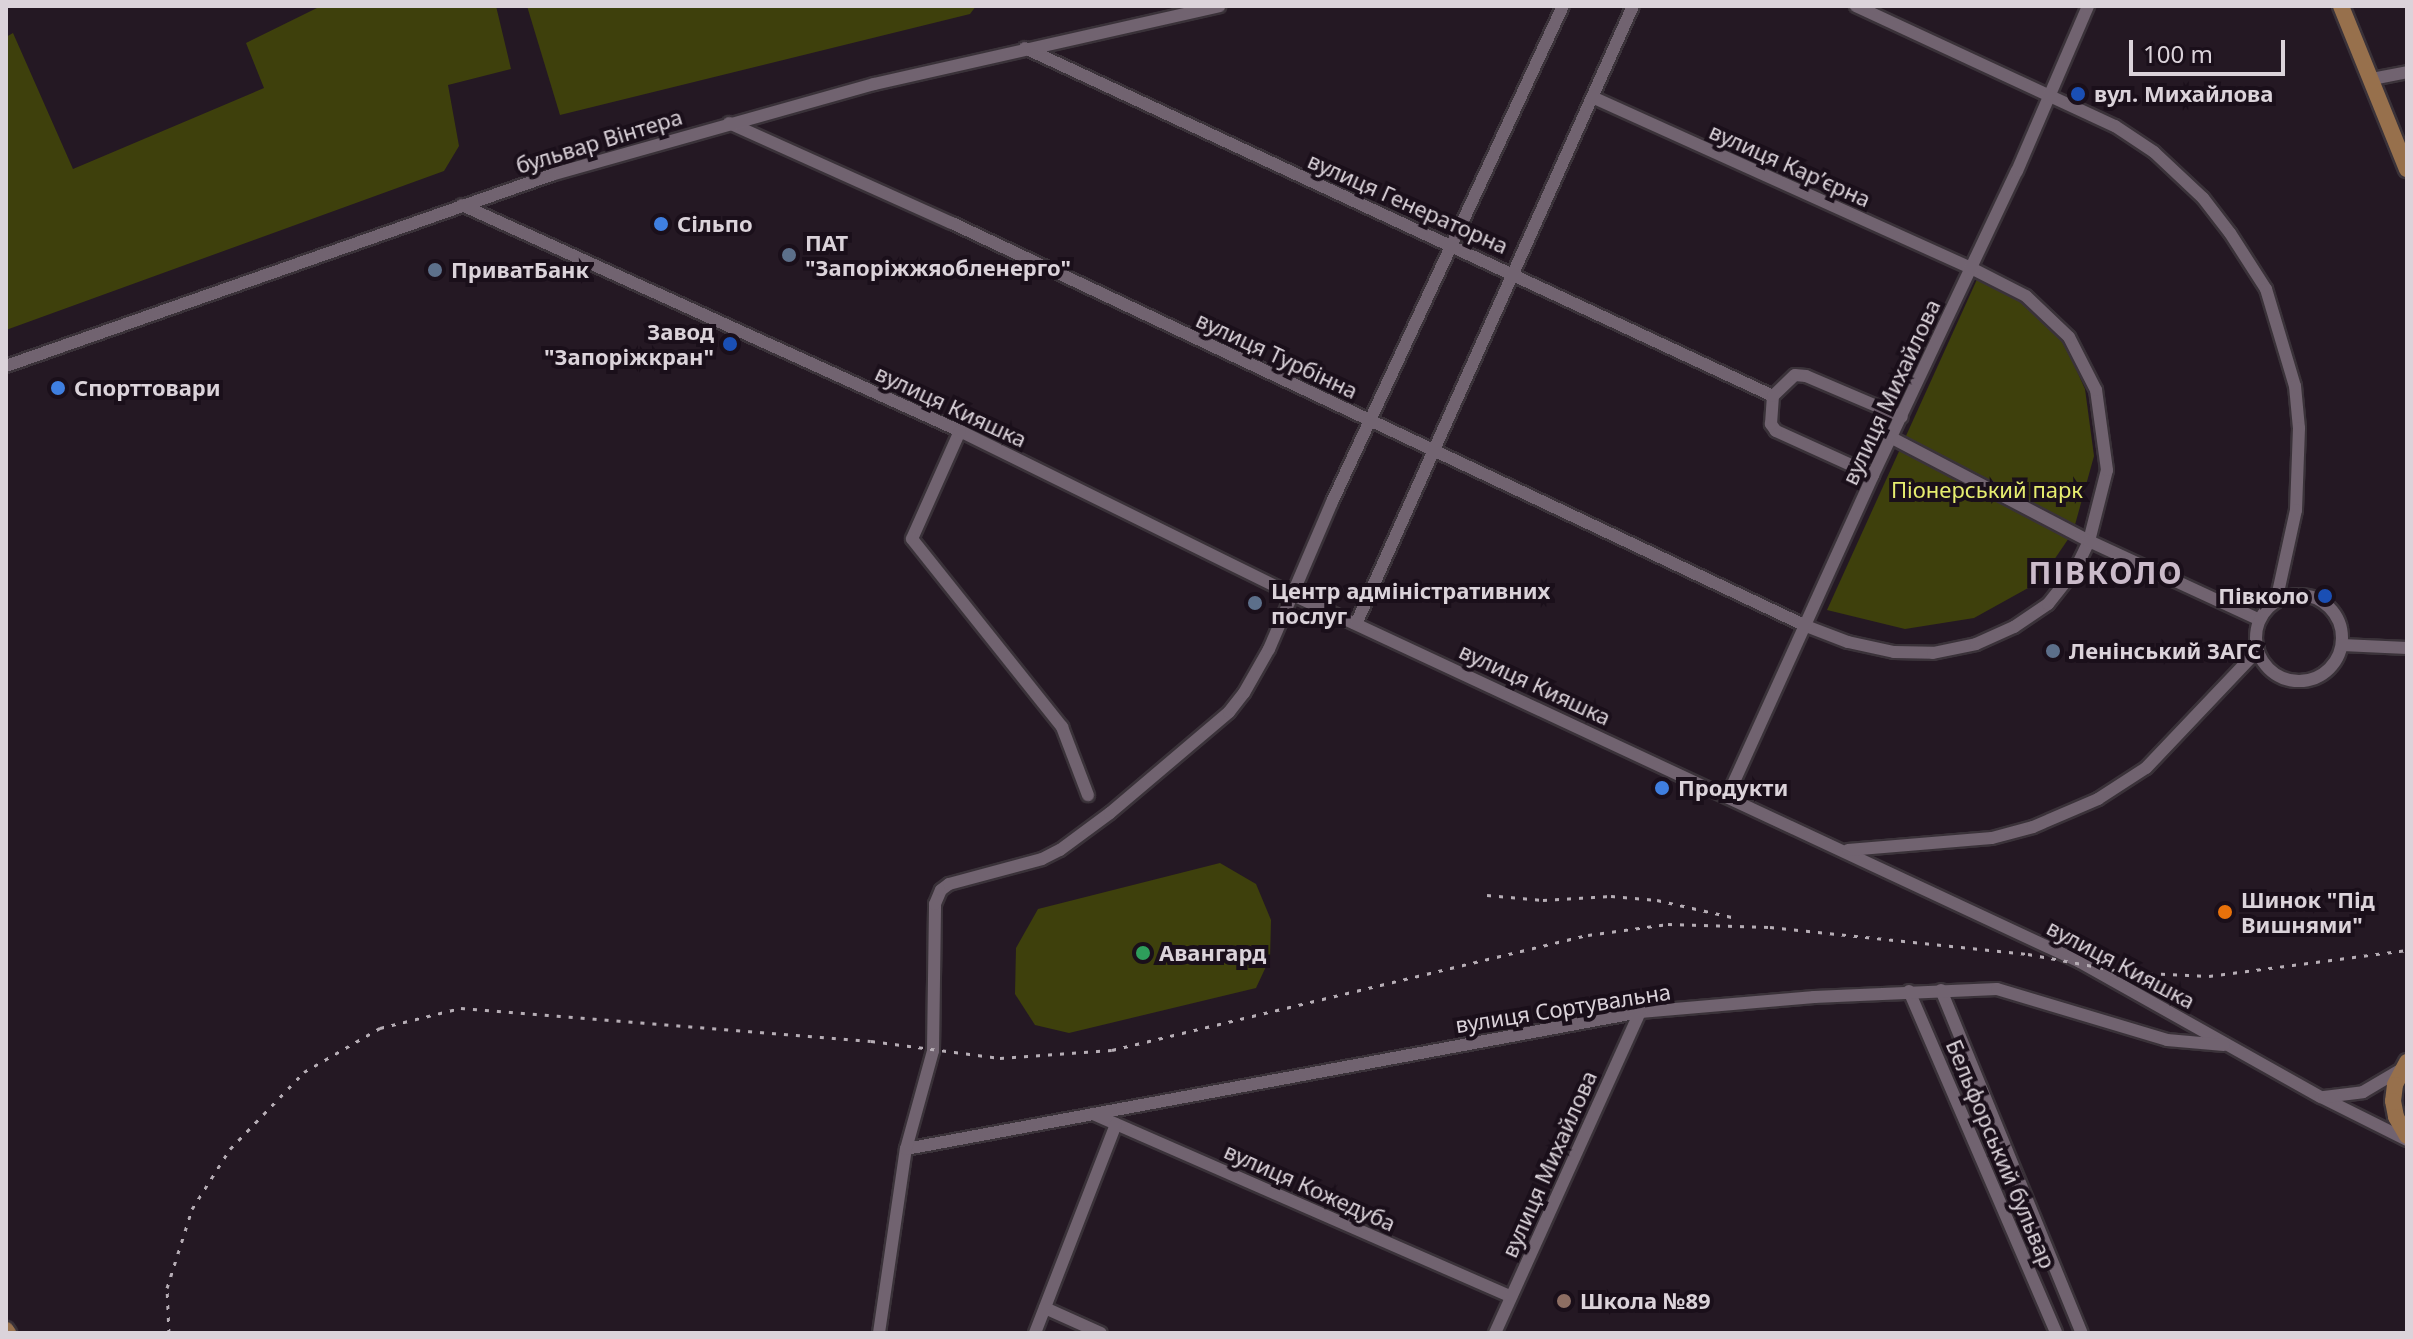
<!DOCTYPE html>
<meta charset="utf-8">
<style>
body{margin:0}
#map{position:relative;width:2413px;height:1339px;overflow:hidden;background:#241823;font-family:"Noto Sans",sans-serif}
div>[style]{position:absolute}
.green>*{inset:0;background:#3e400c}
.roads{filter:drop-shadow(2px 0 #3a3239) drop-shadow(-2px 0 #3a3239) drop-shadow(0 2px #3a3239) drop-shadow(0 -2px #3a3239)}
.minor>*{height:12px;margin:-6px;padding:0 6px;transform-origin:6px;border-radius:6px;background:#716370}
.minor>.ring{margin:-6px;padding:0;box-sizing:content-box;background:none;border:12px solid #716370;border-radius:50%}
.major>*{height:16px;margin:-8px;padding:0 8px;transform-origin:8px;border-radius:8px;background:#97704c}
.rail>*{height:3px;margin-top:-1.5px;transform-origin:0;background:repeating-linear-gradient(90deg,#b6adb5 0 4px,transparent 0 12px)}
.dots>*{width:22px;height:22px;translate:-50% -50%;box-sizing:border-box;border:4px solid #1a0f1a;border-radius:50%}
span{translate:-50% -50%;white-space:nowrap;text-align:center;line-height:1.15;-webkit-text-stroke:8px #1a0f1a;paint-order:stroke}
.poi-label{font-size:22px;color:#dbd3da;font-weight:700}
.left{translate:0 -50%;text-align:left}
.right{translate:-100% -50%;text-align:right}
.street-label{font-size:22px;color:#dbd3da}
.park-label{font-size:22px;color:#e6ed6f}
.district-label{font-size:30px;color:#cbbbca;font-weight:700;letter-spacing:2px}
.frame{position:absolute;inset:0;border:8px solid #dbd3da;pointer-events:none}
.scale{position:absolute;left:2129px;top:40px;width:156px;height:36px;box-sizing:border-box;border:4px solid #dbd3da;border-top:0;padding-left:10px;font-size:24px;line-height:28px;white-space:nowrap;color:#dbd3da;-webkit-text-stroke:6px #1a0f1a;paint-order:stroke}
</style>
<div id="map">
<div class="green">
<i style="clip-path:polygon(321px 6px,496px 6px,511px 69px,448px 85px,459px 146px,444px 171px,6px 330px,6px 37px,13px 33px,73px 169px,264px 88px,246px 43px)"></i>
<i style="clip-path:polygon(527px 6px,976px 6px,970px 14px,560px 115px)"></i>
<i style="clip-path:polygon(1979px 275px,2021px 297px,2063px 340px,2085px 389px,2094px 456px,2073px 532px,2039px 582px,1974px 618px,1905px 629px,1827px 610px)"></i>
<i style="clip-path:polygon(1220px 863px,1256px 884px,1271px 920px,1270px 958px,1256px 988px,1069px 1033px,1035px 1025px,1015px 994px,1016px 948px,1038px 909px)"></i>
</div>
<div class="roads">
<div class="minor">
<i style="left:1856px;top:6px;width:285px;rotate:24.9deg"></i>
<i style="left:2115px;top:126px;width:47px;rotate:33.7deg"></i>
<i style="left:2154px;top:152px;width:67px;rotate:43.2deg"></i>
<i style="left:2203px;top:198px;width:44px;rotate:52.4deg"></i>
<i style="left:2230px;top:233px;width:67px;rotate:57.3deg"></i>
<i style="left:2266px;top:289px;width:101px;rotate:73.4deg"></i>
<i style="left:2295px;top:386px;width:42px;rotate:84.6deg"></i>
<i style="left:2299px;top:428px;width:82px;rotate:92.1deg"></i>
<i style="left:2296px;top:510px;width:94px;rotate:102.3deg"></i>
<i style="left:1025px;top:48px;width:825px;rotate:24.95deg"></i>
<i style="left:2372px;top:79px;width:36px;rotate:-11deg"></i>
<i style="left:729px;top:123px;width:244px;rotate:24.2deg"></i>
<i style="left:952px;top:223px;width:944px;rotate:25.26deg"></i>
<i style="left:1806px;top:626px;width:45px;rotate:20.9deg"></i>
<i style="left:1848px;top:642px;width:47px;rotate:12.3deg"></i>
<i style="left:1894px;top:652px;width:39px;rotate:1deg"></i>
<i style="left:1933px;top:653px;width:44px;rotate:-11.8deg"></i>
<i style="left:1976px;top:644px;width:42px;rotate:-24.1deg"></i>
<i style="left:2014px;top:627px;width:41px;rotate:-34.1deg"></i>
<i style="left:2048px;top:604px;width:43px;rotate:-51.5deg"></i>
<i style="left:2075px;top:570px;width:32px;rotate:-64deg"></i>
<i style="left:2089px;top:541px;width:73px;rotate:-75.8deg"></i>
<i style="left:2107px;top:470px;width:81px;rotate:-97.8deg"></i>
<i style="left:2096px;top:390px;width:59px;rotate:-117deg"></i>
<i style="left:2069px;top:337px;width:59px;rotate:-136.4deg"></i>
<i style="left:2026px;top:296px;width:62px;rotate:-153deg"></i>
<i style="left:1971px;top:268px;width:414px;rotate:-155.7deg"></i>
<i style="left:462px;top:205px;width:547px;rotate:24.41deg"></i>
<i style="left:960px;top:431px;width:369px;rotate:26.2deg"></i>
<i style="left:1291px;top:594px;width:871px;rotate:25deg"></i>
<i style="left:2080px;top:962px;width:276px;rotate:29.3deg"></i>
<i style="left:2321px;top:1097px;width:96px;rotate:26.6deg"></i>
<i style="left:6px;top:366px;width:581px;rotate:-19.31deg"></i>
<i style="left:554px;top:174px;width:332px;rotate:-15.7deg"></i>
<i style="left:874px;top:84px;width:354px;rotate:-12.7deg"></i>
<i style="left:960px;top:431px;width:118px;rotate:114deg"></i>
<i style="left:912px;top:539px;width:241px;rotate:51.4deg"></i>
<i style="left:1062px;top:727px;width:73px;rotate:69.1deg"></i>
<i style="left:1892px;top:438px;width:222px;rotate:27.6deg"></i>
<i style="left:2089px;top:541px;width:188px;rotate:24.8deg"></i>
<i style="left:1873px;top:475px;width:107px;rotate:-155.6deg"></i>
<i style="left:1776px;top:431px;width:9px;rotate:-126deg"></i>
<i style="left:1771px;top:424px;width:28px;rotate:-86deg"></i>
<i style="left:1773px;top:396px;width:30px;rotate:-44deg"></i>
<i style="left:1795px;top:375px;width:11px;rotate:5deg"></i>
<i style="left:1806px;top:376px;width:104px;rotate:23.1deg"></i>
<i class="ring" style="left:2256px;top:595px;width:74px;height:74px"></i>
<i style="left:1356px;top:624px;width:677px;rotate:-65.86deg"></i>
<i style="left:2342px;top:645px;width:65px;rotate:2.6deg"></i>
<i style="left:1728px;top:795px;width:351px;rotate:-65.6deg"></i>
<i style="left:1873px;top:475px;width:336px;rotate:-64.7deg"></i>
<i style="left:2017px;top:171px;width:180px;rotate:-66.7deg"></i>
<i style="left:1848px;top:850px;width:144px;rotate:-4.8deg"></i>
<i style="left:1992px;top:838px;width:42px;rotate:-15deg"></i>
<i style="left:2033px;top:827px;width:71px;rotate:-23.3deg"></i>
<i style="left:2098px;top:799px;width:57px;rotate:-32.9deg"></i>
<i style="left:2146px;top:768px;width:163px;rotate:-46.5deg"></i>
<i style="left:1941px;top:990px;width:371px;rotate:67.7deg"></i>
<i style="left:1909px;top:991px;width:372px;rotate:66.7deg"></i>
<i style="left:2324px;top:1097px;width:39px;rotate:-7deg"></i>
<i style="left:2363px;top:1092px;width:43px;rotate:-30.7deg"></i>
<i style="left:1093px;top:1114px;width:456px;rotate:23.6deg"></i>
<i style="left:906px;top:1149px;width:747px;rotate:-10.57deg"></i>
<i style="left:1640px;top:1012px;width:175px;rotate:-4.9deg"></i>
<i style="left:1814px;top:997px;width:183px;rotate:-2.5deg"></i>
<i style="left:1997px;top:989px;width:177px;rotate:16.7deg"></i>
<i style="left:2167px;top:1040px;width:57px;rotate:5deg"></i>
<i style="left:1045px;top:1308px;width:61px;rotate:24.1deg"></i>
<i style="left:879px;top:1333px;width:186px;rotate:-81.7deg"></i>
<i style="left:906px;top:1149px;width:102px;rotate:-74.6deg"></i>
<i style="left:933px;top:1051px;width:147px;rotate:-89.2deg"></i>
<i style="left:935px;top:904px;width:15px;rotate:-67deg"></i>
<i style="left:941px;top:890px;width:10px;rotate:-37deg"></i>
<i style="left:949px;top:884px;width:96px;rotate:-15deg"></i>
<i style="left:1042px;top:859px;width:20px;rotate:-27deg"></i>
<i style="left:1060px;top:850px;width:62px;rotate:-36.5deg"></i>
<i style="left:1110px;top:813px;width:156px;rotate:-40.3deg"></i>
<i style="left:1229px;top:712px;width:24px;rotate:-52deg"></i>
<i style="left:1244px;top:693px;width:51px;rotate:-60.4deg"></i>
<i style="left:1269px;top:649px;width:160px;rotate:-66.8deg"></i>
<i style="left:1332px;top:502px;width:547px;rotate:-65.03deg"></i>
<i style="left:1035px;top:1333px;width:224px;rotate:-68.8deg"></i>
<i style="left:1495px;top:1333px;width:352px;rotate:-65.7deg"></i>
</div>
<div class="major">
<i style="left:2341px;top:6px;width:176px;rotate:68deg"></i>
<i style="left:2407px;top:1062px;width:26px;rotate:118deg"></i>
<i style="left:2395px;top:1085px;width:16px;rotate:97deg"></i>
<i style="left:2393px;top:1101px;width:16px;rotate:79deg"></i>
<i style="left:2396px;top:1117px;width:22px;rotate:60deg"></i>
<i style="left:6px;top:1330px;width:4px;rotate:56deg"></i>
</div>
</div>
<div class="rail">
<i style="left:1487px;top:895px;width:56px;rotate:5.1deg"></i>
<i style="left:1543px;top:900px;width:68px;rotate:-3.4deg"></i>
<i style="left:1611px;top:896px;width:46px;rotate:5deg"></i>
<i style="left:1657px;top:900px;width:81px;rotate:12.8deg"></i>
<i style="left:169px;top:1333px;width:45px;rotate:-92.5deg"></i>
<i style="left:167px;top:1288px;width:83px;rotate:-72.4deg"></i>
<i style="left:192px;top:1209px;width:71px;rotate:-57.7deg"></i>
<i style="left:230px;top:1149px;width:107px;rotate:-46.1deg"></i>
<i style="left:304px;top:1072px;width:88px;rotate:-30.1deg"></i>
<i style="left:380px;top:1028px;width:83px;rotate:-13.9deg"></i>
<i style="left:461px;top:1008px;width:411px;rotate:4.6deg"></i>
<i style="left:871px;top:1041px;width:130px;rotate:7.5deg"></i>
<i style="left:1000px;top:1058px;width:112px;rotate:-4.1deg"></i>
<i style="left:1112px;top:1050px;width:490px;rotate:-13.6deg"></i>
<i style="left:1588px;top:935px;width:81px;rotate:-7.8deg"></i>
<i style="left:1668px;top:924px;width:102px;rotate:1.7deg"></i>
<i style="left:1770px;top:927px;width:259px;rotate:6deg"></i>
<i style="left:2028px;top:954px;width:99px;rotate:10.5deg"></i>
<i style="left:2125px;top:972px;width:84px;rotate:2.7deg"></i>
<i style="left:2209px;top:976px;width:200px;rotate:-7.5deg"></i>
</div>
<div class="dots">
<i style="left:2078px;top:94px;background:#1a4fb4"></i>
<i style="left:661px;top:224px;background:#3f7fe0"></i>
<i style="left:789px;top:255px;background:#5c6f8a"></i>
<i style="left:435px;top:270px;background:#5c6f8a"></i>
<i style="left:730px;top:344px;background:#1a4fb4"></i>
<i style="left:58px;top:388px;background:#3f7fe0"></i>
<i style="left:2325px;top:596px;background:#1a4fb4"></i>
<i style="left:1255px;top:603px;background:#5c6f8a"></i>
<i style="left:2053px;top:651px;background:#5c6f8a"></i>
<i style="left:1662px;top:788px;background:#3f7fe0"></i>
<i style="left:2225px;top:912px;background:#e8710a"></i>
<i style="left:1143px;top:953px;background:#2e9e5b"></i>
<i style="left:1564px;top:1301px;background:#8d6e63"></i>
</div>
<div class="poi-label">
<span class="left" style="left:2094px;top:94px">вул. Михайлова</span>
<span class="left" style="left:677px;top:224px">Сільпо</span>
<span class="left" style="left:805px;top:255px">ПАТ<br>"Запоріжжяобленерго"</span>
<span class="left" style="left:451px;top:270px">ПриватБанк</span>
<span class="right" style="left:714px;top:344px">Завод<br>"Запоріжкран"</span>
<span class="left" style="left:74px;top:388px">Спорттовари</span>
<span class="left" style="left:1271px;top:603px">Центр адміністративних<br>послуг</span>
<span class="right" style="left:2309px;top:596px">Півколо</span>
<span class="left" style="left:2069px;top:651px">Ленінський ЗАГС</span>
<span class="left" style="left:1678px;top:788px">Продукти</span>
<span class="left" style="left:2241px;top:912px">Шинок "Під<br>Вишнями"</span>
<span class="left" style="left:1159px;top:953px">Авангард</span>
<span class="left" style="left:1580px;top:1301px">Школа №89</span>
</div>
<div class="street-label">
<span style="left:599px;top:141px;rotate:-17deg">бульвар Вінтера</span>
<span style="left:1790px;top:165px;rotate:24deg">вулиця Кар’єрна</span>
<span style="left:1408px;top:203px;rotate:24deg">вулиця Генераторна</span>
<span style="left:1277px;top:355px;rotate:25deg">вулиця Турбінна</span>
<span style="left:1891px;top:392px;rotate:-65deg">вулиця Михайлова</span>
<span style="left:951px;top:406px;rotate:25deg">вулиця Кияшка</span>
<span style="left:1535px;top:684px;rotate:25deg">вулиця Кияшка</span>
<span style="left:2121px;top:964px;rotate:28deg">вулиця Кияшка</span>
<span style="left:1563px;top:1008px;rotate:-9deg">вулиця Сортувальна</span>
<span style="left:2001px;top:1154px;rotate:67deg">Бельфорський бульвар</span>
<span style="left:1549px;top:1164px;rotate:-66deg">вулиця Михайлова</span>
<span style="left:1310px;top:1187px;rotate:24deg">вулиця Кожедуба</span>
</div>
<div class="park-label">
<span style="left:1987px;top:490px">Піонерський парк</span>
</div>
<div class="district-label">
<span style="left:2106px;top:573px">ПІВКОЛО</span>
</div>
<div class="frame"></div>
<div class="scale">100 m</div>
</div>
